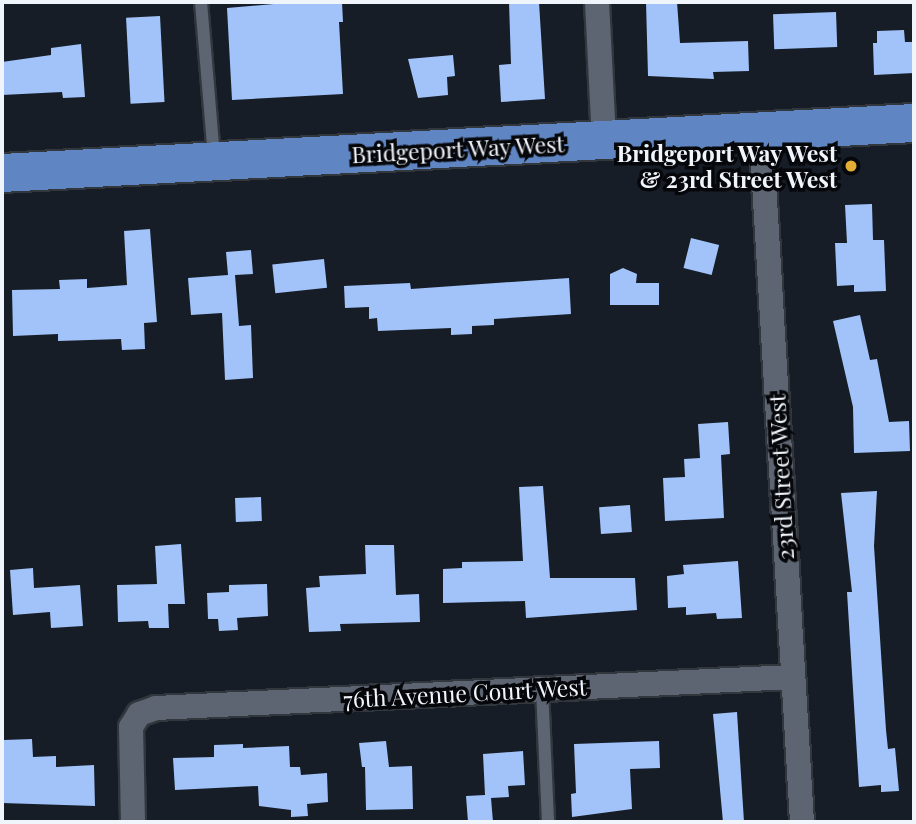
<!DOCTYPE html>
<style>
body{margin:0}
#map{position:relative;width:916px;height:824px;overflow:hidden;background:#161d27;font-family:"Playfair Display",serif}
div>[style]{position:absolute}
.building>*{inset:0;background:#a1c3f9;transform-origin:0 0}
.roads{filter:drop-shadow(2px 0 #32373e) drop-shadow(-2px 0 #32373e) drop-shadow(0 2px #32373e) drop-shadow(0 -2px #32373e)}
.service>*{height:12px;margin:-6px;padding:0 6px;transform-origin:6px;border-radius:6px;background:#5e6572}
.minor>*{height:24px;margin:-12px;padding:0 12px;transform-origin:12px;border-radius:12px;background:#5e6572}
.primary>*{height:38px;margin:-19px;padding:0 19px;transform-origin:19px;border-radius:19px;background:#5f85c2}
.dots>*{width:19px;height:19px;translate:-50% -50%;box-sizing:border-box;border:4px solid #05070b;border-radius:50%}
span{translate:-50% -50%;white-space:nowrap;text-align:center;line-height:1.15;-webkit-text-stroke:7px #05070b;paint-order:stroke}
.street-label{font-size:23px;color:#f0f5fc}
.poi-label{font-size:23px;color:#f0f5fc;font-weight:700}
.right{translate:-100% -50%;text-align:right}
.frame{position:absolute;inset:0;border:4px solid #f0f5fc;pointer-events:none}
</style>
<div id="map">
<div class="building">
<i style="clip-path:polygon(296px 2px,342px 2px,343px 22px,339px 22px,343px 94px,232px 100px,227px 8px)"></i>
<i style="clip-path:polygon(509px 2px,539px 2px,545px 99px,501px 102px,499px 65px,511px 64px)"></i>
<i style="clip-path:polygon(646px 2px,677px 2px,680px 43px,748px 41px,749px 71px,713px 72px,714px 79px,648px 76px)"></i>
<i style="left:836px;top:12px;width:35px;height:63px;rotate:88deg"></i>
<i style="left:160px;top:16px;width:86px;height:34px;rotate:87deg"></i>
<i style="clip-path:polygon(904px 30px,905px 42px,914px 42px,914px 73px,874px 75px,873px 43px,877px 43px,877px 31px)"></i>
<i style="clip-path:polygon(81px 44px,85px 97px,63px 98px,62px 92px,2px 95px,2px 62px,51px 55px,51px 48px)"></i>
<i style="clip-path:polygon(453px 55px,455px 76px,447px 77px,448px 95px,418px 98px,408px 59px)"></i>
<i style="clip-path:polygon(872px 204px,873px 240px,884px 240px,886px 291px,854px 292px,854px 285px,837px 286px,835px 243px,847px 243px,845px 205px)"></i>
<i style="clip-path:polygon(150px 229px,157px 322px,144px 323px,145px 349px,122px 350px,121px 339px,58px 341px,58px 334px,13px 336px,12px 290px,60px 289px,59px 280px,87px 279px,87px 288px,127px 285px,124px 231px)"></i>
<i style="left:691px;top:238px;width:29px;height:31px;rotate:14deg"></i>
<i style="clip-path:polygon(251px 250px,253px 274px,235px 275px,239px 326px,251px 325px,253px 378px,225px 380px,222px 313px,191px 315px,188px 278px,228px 275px,226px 252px)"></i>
<i style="left:324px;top:259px;width:29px;height:52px;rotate:84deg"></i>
<i style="clip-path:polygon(623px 268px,637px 274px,636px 283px,659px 283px,659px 305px,610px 305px,610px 274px)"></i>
<i style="clip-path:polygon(569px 278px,571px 314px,494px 319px,494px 325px,472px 326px,472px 334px,451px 335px,451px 328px,378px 331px,377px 318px,369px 319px,369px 307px,345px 308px,344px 286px,410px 283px,411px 289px)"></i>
<i style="clip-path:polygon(860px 315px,870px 360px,877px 359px,889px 422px,909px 421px,910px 451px,854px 453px,853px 407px,833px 321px)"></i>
<i style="clip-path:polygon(728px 422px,730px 454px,721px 455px,724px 518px,665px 521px,663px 478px,685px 477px,684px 459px,700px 458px,698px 424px)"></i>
<i style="clip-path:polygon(543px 486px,550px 578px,635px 578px,637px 610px,526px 618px,525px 601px,443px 603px,443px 569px,462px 568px,462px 562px,523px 561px,519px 487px)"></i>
<i style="clip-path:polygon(877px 491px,874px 546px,886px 730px,888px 749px,895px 748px,899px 791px,881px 792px,881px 785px,859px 787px,847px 592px,852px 592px,841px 493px)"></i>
<i style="left:261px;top:497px;width:24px;height:26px;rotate:88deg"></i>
<i style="left:630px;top:505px;width:27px;height:31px;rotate:86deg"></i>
<i style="clip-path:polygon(181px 544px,185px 604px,168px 604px,169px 628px,149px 628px,148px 621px,118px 622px,117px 585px,157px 584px,155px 546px)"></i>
<i style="clip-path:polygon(365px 545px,394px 545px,396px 595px,419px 594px,420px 622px,340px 624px,341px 631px,309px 632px,306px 588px,320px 587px,319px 576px,366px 574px)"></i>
<i style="clip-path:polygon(738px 561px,742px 618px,717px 619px,716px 613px,686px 615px,686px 607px,668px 608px,667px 576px,684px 574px,683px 565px)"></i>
<i style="clip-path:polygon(33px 568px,34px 588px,80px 585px,83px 626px,51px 628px,50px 612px,13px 615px,10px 570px)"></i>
<i style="clip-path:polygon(267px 584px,268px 616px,237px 618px,238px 630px,219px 631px,218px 619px,208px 619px,207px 593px,229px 592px,229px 585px)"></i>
<i style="clip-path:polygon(737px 712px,744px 822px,723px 822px,713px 714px)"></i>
<i style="clip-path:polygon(32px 739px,33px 757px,56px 756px,56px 767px,94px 765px,95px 806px,2px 803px,4px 740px)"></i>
<i style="clip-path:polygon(386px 741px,389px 767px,412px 766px,413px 809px,366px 810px,365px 767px,362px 767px,359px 743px)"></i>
<i style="clip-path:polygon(659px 741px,660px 768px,630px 769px,632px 809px,572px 817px,571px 794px,576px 793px,574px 744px)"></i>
<i style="clip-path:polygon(243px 744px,243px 748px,289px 746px,290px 767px,300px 767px,301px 775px,327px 773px,328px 802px,307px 804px,308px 816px,291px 817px,291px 810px,259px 806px,258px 786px,175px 790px,173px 758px,214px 757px,214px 745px)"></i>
<i style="clip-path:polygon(523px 751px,525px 785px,508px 786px,509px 797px,491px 798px,493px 822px,468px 822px,466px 796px,485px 795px,483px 754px)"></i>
</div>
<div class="roads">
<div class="service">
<i style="left:201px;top:2px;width:157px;rotate:85.2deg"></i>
<i style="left:542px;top:689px;width:133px;rotate:87.4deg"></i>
</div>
<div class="minor">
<i style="left:597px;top:2px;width:139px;rotate:87.1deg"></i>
<i style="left:761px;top:132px;width:691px;rotate:86.6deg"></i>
<i style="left:133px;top:822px;width:95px;rotate:-91.2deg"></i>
<i style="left:131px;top:727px;width:15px;rotate:-58deg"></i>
<i style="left:139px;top:714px;width:18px;rotate:-19deg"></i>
<i style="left:156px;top:708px;width:637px;rotate:-2.79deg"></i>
</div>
<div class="primary">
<i style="left:2px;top:173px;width:913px;rotate:-3.14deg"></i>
</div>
</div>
<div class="dots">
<i style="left:851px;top:166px;background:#e4ae35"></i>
</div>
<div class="street-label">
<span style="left:458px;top:149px;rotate:-3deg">Bridgeport Way West</span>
<span style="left:781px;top:477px;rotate:-93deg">23rd Street West</span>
<span style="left:465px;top:693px;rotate:-3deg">76th Avenue Court West</span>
</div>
<div class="poi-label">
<span class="right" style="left:837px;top:166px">Bridgeport Way West<br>&amp; 23rd Street West</span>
</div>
<div class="frame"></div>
</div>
